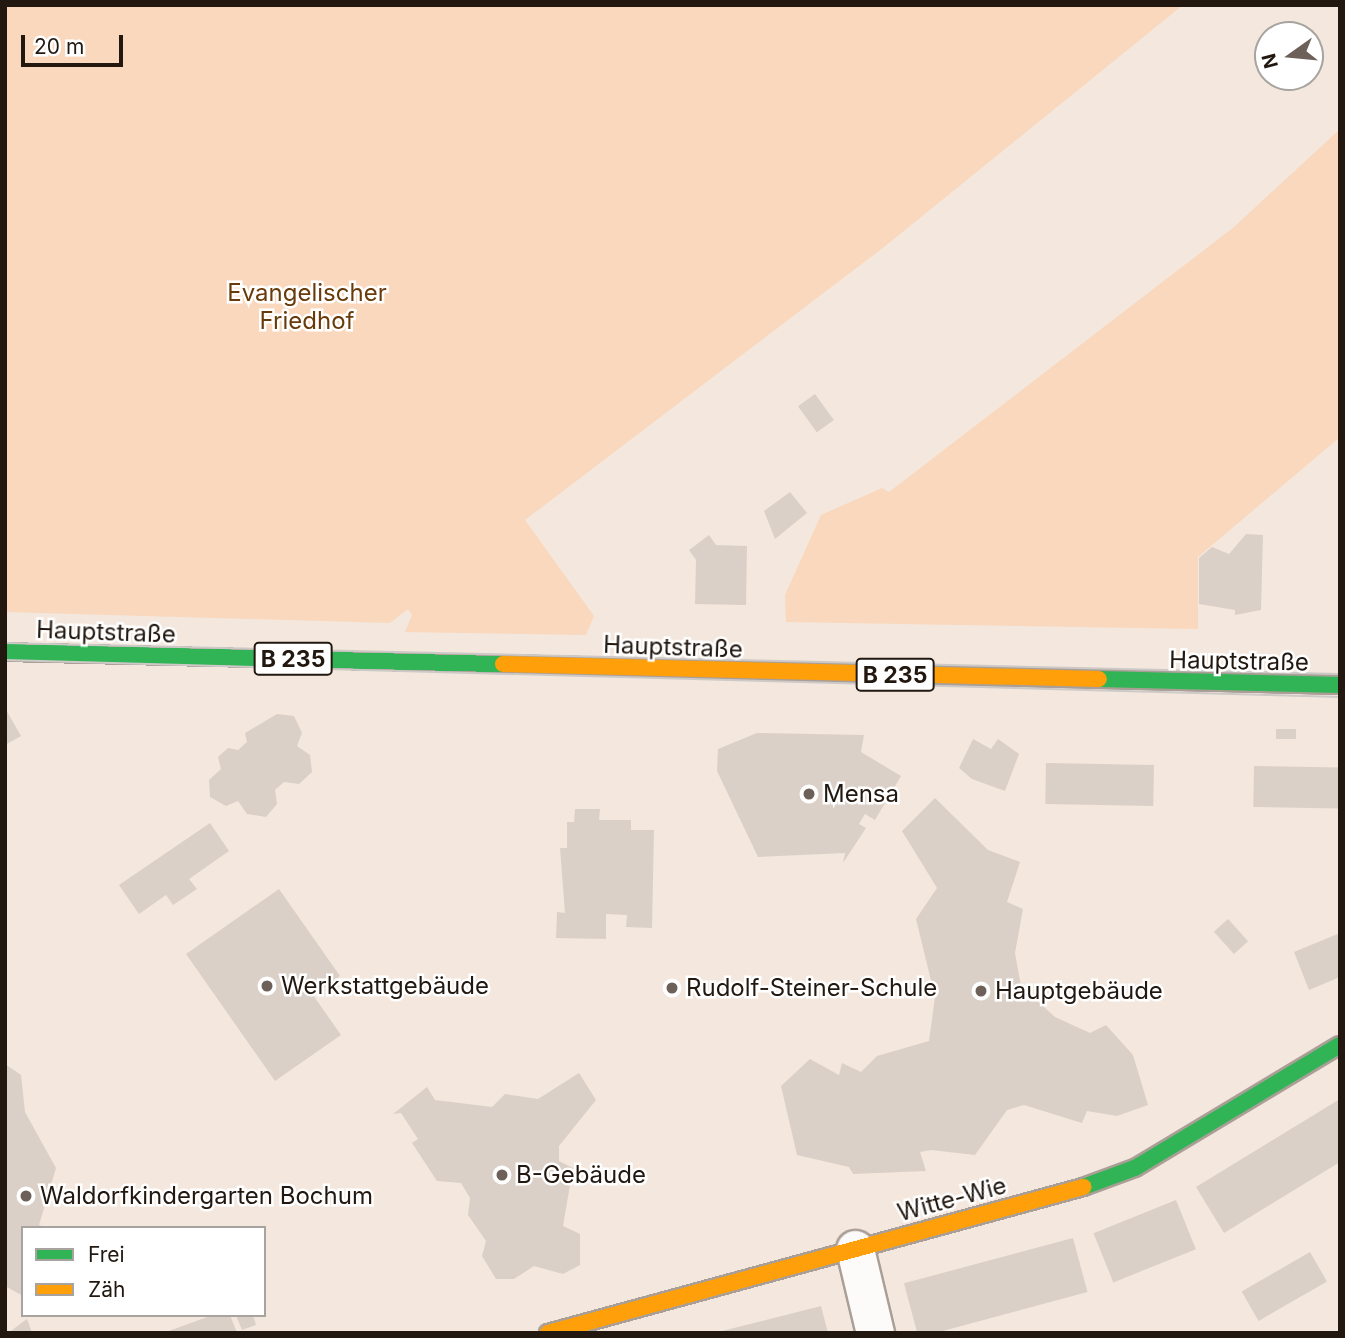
<!DOCTYPE html>
<meta charset="utf-8">
<style>
body{margin:0}
#map{position:relative;width:1345px;height:1338px;overflow:hidden;background:#f4e7dd;font-family:Inter,sans-serif}
div>[style]{position:absolute}
.green>*{inset:0;background:#f9d8bd}
.building>*{inset:0;background:#dbd0c7;transform-origin:0 0}
.roads{filter:drop-shadow(2px 0 #aa9f97) drop-shadow(-2px 0 #aa9f97) drop-shadow(0 2px #aa9f97) drop-shadow(0 -2px #aa9f97)}
.street>*{height:37px;margin:-18.5px;padding:0 18.5px;transform-origin:18.5px;border-radius:18.5px;background:#fdfbfa}
.fast>*{height:16px;margin:-8px;padding:0 8px;transform-origin:8px;border-radius:8px;background:#30b455}
.slow>*{height:16px;margin:-8px;padding:0 8px;transform-origin:8px;border-radius:8px;background:#ff9f0a}
.tram>*{height:2px;margin:-1px;padding:0 1px;transform-origin:1px;border-radius:1px;background:#cdc9c7}
.dots>*{width:19px;height:19px;translate:-50% -50%;box-sizing:border-box;border:4px solid #fff;border-radius:50%}
span{translate:-50% -50%;white-space:nowrap;text-align:center;line-height:1.15;-webkit-text-stroke:5px #fff;paint-order:stroke}
.shield-label span{padding:2px 5px;background:#fff;border:2px solid;border-radius:5px;-webkit-text-stroke-width:0}
.shield-label{font-size:23px;color:#221810;font-weight:700}
.park-label{font-size:24px;color:#693b0a}
.street-label{font-size:24px;color:#221810}
.poi-label{font-size:24px;color:#221810}
.left{translate:0 -50%;text-align:left}
.frame{position:absolute;inset:0;border:7px solid #221810;pointer-events:none}
.legend{position:absolute;left:21px;top:1226px;width:245px;height:91px;box-sizing:border-box;background:#fff;border:2px solid #a7a39f;margin:0;padding:9px 12px;list-style:none;font-size:21px;color:#221810}
.legend li{display:flex;align-items:center;gap:14px;height:35px}
.legend b{width:35px;border:2px solid #a7a39f}
.north{position:absolute;left:1254px;top:21px;width:70px;height:70px;box-sizing:border-box;background:#fff;border:2px solid #a7a39f;border-radius:50%;rotate:255deg;font-size:19px;font-weight:700;line-height:28px;text-align:center;color:#221810}
.north::after{content:'';display:block;margin:auto;width:24px;height:32px;background:#6c6058;clip-path:polygon(50% 0,100% 100%,50% 72%,0 100%)}
.scale{position:absolute;left:21px;top:35px;width:102px;height:32px;box-sizing:border-box;border:4px solid #221810;border-top:0;padding-left:9px;font-size:21px;line-height:24px;white-space:nowrap;color:#221810;-webkit-text-stroke:5px #fff;paint-order:stroke}
</style>
<div id="map">
<div class="green">
<i style="clip-path:polygon(5px 5px,1183px 5px,884px 247px,525px 520px,594px 616px,586px 635px,405px 632px,412px 615px,408px 609px,390px 623px,5px 612px)"></i>
<i style="clip-path:polygon(1340px 129px,1340px 437px,1198px 557px,1198px 629px,786px 622px,785px 595px,821px 515px,882px 488px,889px 492px,1234px 227px)"></i>
</div>
<div class="building">
<i style="left:815px;top:394px;width:32px;height:21px;rotate:54deg"></i>
<i style="clip-path:polygon(790px 492px,807px 513px,775px 539px,764px 511px)"></i>
<i style="clip-path:polygon(1246px 534px,1263px 535px,1261px 610px,1235px 615px,1235px 610px,1199px 604px,1199px 558px,1212px 547px,1229px 554px)"></i>
<i style="clip-path:polygon(709px 535px,716px 545px,747px 546px,746px 605px,695px 604px,696px 560px,689px 550px)"></i>
<i style="clip-path:polygon(5px 708px,21px 736px,5px 745px)"></i>
<i style="clip-path:polygon(277px 714px,294px 716px,302px 733px,297px 746px,310px 755px,312px 772px,299px 784px,284px 782px,275px 790px,277px 804px,266px 817px,247px 814px,238px 801px,226px 806px,210px 797px,209px 780px,221px 769px,218px 757px,228px 748px,238px 750px,247px 742px,245px 733px)"></i>
<i style="left:1276px;top:729px;width:20px;height:10px"></i>
<i style="clip-path:polygon(757px 733px,864px 735px,861px 752px,901px 776px,875px 820px,865px 814px,859px 824px,866px 828px,843px 863px,845px 853px,758px 857px,717px 771px,718px 749px)"></i>
<i style="clip-path:polygon(973px 739px,991px 749px,998px 739px,1019px 754px,1005px 791px,972px 779px,959px 768px)"></i>
<i style="left:1046px;top:763px;width:108px;height:41px;rotate:1deg"></i>
<i style="left:1254px;top:766px;width:86px;height:41px;rotate:1deg"></i>
<i style="clip-path:polygon(935px 798px,988px 850px,1020px 862px,1007px 902px,1023px 909px,1015px 953px,1021px 986px,1055px 1017px,1090px 1033px,1106px 1025px,1133px 1055px,1148px 1105px,1117px 1116px,1087px 1111px,1082px 1123px,1024px 1105px,1007px 1110px,975px 1155px,931px 1150px,920px 1152px,926px 1171px,853px 1174px,849px 1167px,797px 1155px,781px 1086px,810px 1059px,839px 1075px,842px 1063px,861px 1072px,877px 1056px,929px 1041px,935px 997px,916px 919px,937px 888px,902px 831px)"></i>
<i style="clip-path:polygon(575px 809px,600px 809px,599px 820px,631px 820px,631px 830px,654px 830px,652px 928px,626px 927px,627px 915px,606px 914px,606px 939px,556px 938px,557px 912px,565px 913px,560px 848px,567px 848px,567px 822px,574px 822px)"></i>
<i style="clip-path:polygon(210px 823px,229px 851px,189px 879px,197px 889px,173px 905px,166px 895px,139px 914px,119px 885px)"></i>
<i style="clip-path:polygon(279px 889px,340px 976px,313px 995px,341px 1035px,275px 1081px,186px 954px)"></i>
<i style="left:1228px;top:919px;width:30px;height:19px;rotate:48deg"></i>
<i style="clip-path:polygon(1340px 933px,1340px 977px,1309px 990px,1294px 952px)"></i>
<i style="clip-path:polygon(5px 1064px,21px 1075px,25px 1112px,56px 1168px,39px 1225px,47px 1228px,23px 1228px,23px 1296px,5px 1286px)"></i>
<i style="clip-path:polygon(579px 1073px,596px 1100px,559px 1146px,559px 1161px,573px 1168px,563px 1226px,580px 1234px,580px 1265px,563px 1274px,534px 1266px,514px 1279px,496px 1279px,482px 1256px,486px 1241px,468px 1215px,470px 1198px,461px 1183px,437px 1181px,412px 1143px,418px 1139px,401px 1113px,393px 1114px,427px 1087px,435px 1100px,492px 1107px,505px 1094px,538px 1099px)"></i>
<i style="clip-path:polygon(1340px 1099px,1340px 1162px,1224px 1233px,1196px 1187px)"></i>
<i style="left:1176px;top:1200px;width:53px;height:89px;rotate:68deg"></i>
<i style="left:1073px;top:1238px;width:56px;height:175px;rotate:75deg"></i>
<i style="left:1310px;top:1252px;width:34px;height:79px;rotate:60deg"></i>
<i style="clip-path:polygon(821px 1306px,828px 1333px,718px 1333px,718px 1332px)"></i>
<i style="clip-path:polygon(213px 1315px,230px 1315px,237px 1333px,163px 1333px)"></i>
<i style="clip-path:polygon(236px 1315px,253px 1315px,256px 1325px,242px 1330px)"></i>
<i style="clip-path:polygon(27px 1319px,32px 1333px,8px 1333px)"></i>
</div>
<div class="roads">
<div class="street">
<i style="left:855px;top:1249px;width:86px;rotate:76.6deg"></i>
</div>
<div class="fast">
<i style="left:5px;top:652px;width:498px;rotate:1.4deg"></i>
<i style="left:1099px;top:679px;width:241px;rotate:1.4deg"></i>
<i style="left:1083px;top:1187px;width:55px;rotate:-20.1deg"></i>
<i style="left:1135px;top:1168px;width:239px;rotate:-31deg"></i>
</div>
<div class="slow">
<i style="left:503px;top:664px;width:596px;rotate:1.44deg"></i>
<i style="left:548px;top:1333px;width:555px;rotate:-15.26deg"></i>
</div>
</div>
<div class="tram">
<i style="left:5px;top:643px;width:1335px;rotate:1.33deg"></i>
<i style="left:5px;top:660px;width:1336px;rotate:1.59deg"></i>
</div>
<div class="dots">
<i style="left:809px;top:794px;background:#6c6058"></i>
<i style="left:267px;top:986px;background:#6c6058"></i>
<i style="left:672px;top:988px;background:#6c6058"></i>
<i style="left:981px;top:991px;background:#6c6058"></i>
<i style="left:502px;top:1175px;background:#6c6058"></i>
<i style="left:26px;top:1196px;background:#6c6058"></i>
</div>
<div class="shield-label">
<span style="left:293px;top:659px">B 235</span>
<span style="left:895px;top:675px">B 235</span>
</div>
<div class="park-label">
<span style="left:307px;top:307px">Evangelischer<br>Friedhof</span>
</div>
<div class="street-label">
<span style="left:106px;top:632px;rotate:2deg">Hauptstraße</span>
<span style="left:673px;top:647px;rotate:2deg">Hauptstraße</span>
<span style="left:1239px;top:661px;rotate:1deg">Hauptstraße</span>
<span style="left:952px;top:1199px;rotate:-15deg">Witte-Wie</span>
</div>
<div class="poi-label">
<span class="left" style="left:823px;top:794px">Mensa</span>
<span class="left" style="left:281px;top:986px">Werkstattgebäude</span>
<span class="left" style="left:686px;top:988px">Rudolf-Steiner-Schule</span>
<span class="left" style="left:995px;top:991px">Hauptgebäude</span>
<span class="left" style="left:516px;top:1175px">B-Gebäude</span>
<span class="left" style="left:40px;top:1196px">Waldorfkindergarten Bochum</span>
</div>
<div class="frame"></div>
<ul class="legend">
<li><b style="height:9px;background:#30b455"></b>Frei</li>
<li><b style="height:9px;background:#ff9f0a"></b>Zäh</li>
</ul>
<div class="north">N</div>
<div class="scale">20 m</div>
</div>
